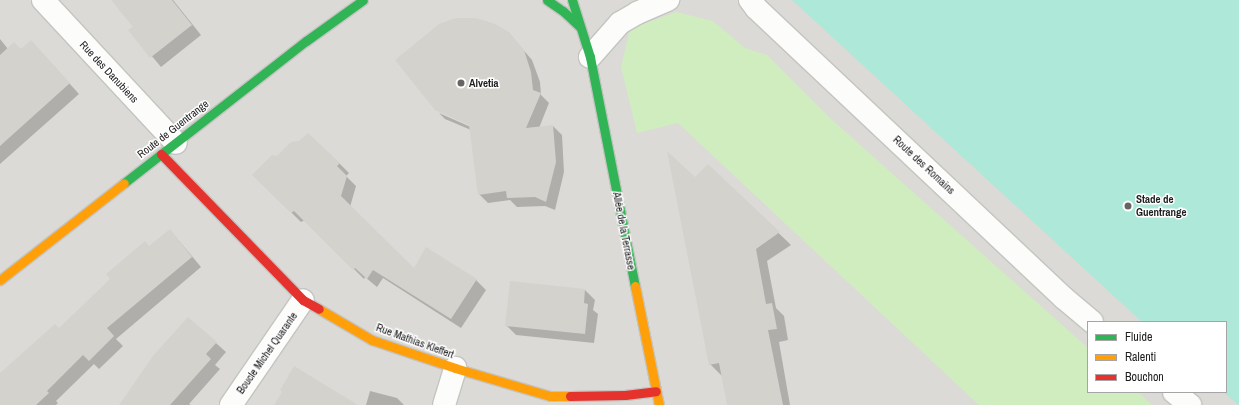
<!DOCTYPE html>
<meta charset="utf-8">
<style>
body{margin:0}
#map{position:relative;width:1239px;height:405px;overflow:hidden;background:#ecebe4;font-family:"Archivo Narrow",sans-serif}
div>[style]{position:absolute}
.residential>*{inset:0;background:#dbdad6}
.grass>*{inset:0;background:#d0edc0}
.pitch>*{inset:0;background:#ade8d8}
.shadow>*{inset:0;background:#0003}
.building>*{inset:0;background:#d4d2cd}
.roads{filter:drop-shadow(1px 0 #c4c4c1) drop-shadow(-1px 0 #c4c4c1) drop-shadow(0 1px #c4c4c1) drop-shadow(0 -1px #c4c4c1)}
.street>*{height:22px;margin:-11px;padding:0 11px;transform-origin:11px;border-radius:11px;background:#fcfcfb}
.fast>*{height:9px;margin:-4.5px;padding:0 4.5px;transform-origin:4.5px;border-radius:4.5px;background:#30b455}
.slow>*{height:9px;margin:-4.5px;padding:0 4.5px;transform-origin:4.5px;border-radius:4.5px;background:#ff9f0a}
.jam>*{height:9px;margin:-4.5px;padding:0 4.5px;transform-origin:4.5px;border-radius:4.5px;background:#e5322d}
.dots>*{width:11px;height:11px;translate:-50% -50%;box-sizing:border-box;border:2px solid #fff;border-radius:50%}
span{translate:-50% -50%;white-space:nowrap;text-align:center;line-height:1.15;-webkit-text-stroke:3px #fff;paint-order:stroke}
.street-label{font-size:11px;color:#1d1d1d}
.poi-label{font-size:11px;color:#1d1d1d;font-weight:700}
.left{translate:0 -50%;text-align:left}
.legend{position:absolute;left:1087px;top:321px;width:140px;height:72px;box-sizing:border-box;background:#fff;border:1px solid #a5a5a5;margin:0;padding:5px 7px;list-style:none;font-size:12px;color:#1d1d1d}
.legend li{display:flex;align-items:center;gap:8px;height:20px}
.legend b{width:20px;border:1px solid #a5a5a5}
</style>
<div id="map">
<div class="residential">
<i style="clip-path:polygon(evenodd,0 0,1239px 0,1239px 405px,0 405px,0 0,1088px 322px,1226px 322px,1226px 392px,1088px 392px,1088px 322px)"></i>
</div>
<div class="grass">
<i style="clip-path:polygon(676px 12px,713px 21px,745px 48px,767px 55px,831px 119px,1088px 348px,1088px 392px,1138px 392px,1152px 405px,979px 405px,678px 123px,637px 133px,621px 67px,630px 29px)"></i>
</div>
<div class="pitch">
<i style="clip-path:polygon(792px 0,1239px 0,1239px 405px,1223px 392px,1226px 392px,1226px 322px,1142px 322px)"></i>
</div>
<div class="shadow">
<i style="clip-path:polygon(130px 0,173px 0,201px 35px,161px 67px,130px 30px,134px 28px)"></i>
<i style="clip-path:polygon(508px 32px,532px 60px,540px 82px,541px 95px,549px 103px,539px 128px,553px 126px,562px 135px,564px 172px,555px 210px,545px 206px,517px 207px,510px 200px,488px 203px,479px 194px,471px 130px,445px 119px,439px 113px,473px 128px,474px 126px,436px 110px)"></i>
<i style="clip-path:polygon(0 39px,8px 49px,21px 51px,31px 41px,79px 94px,0 164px)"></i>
<i style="clip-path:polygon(339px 163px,349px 173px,346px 176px,356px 186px,350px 207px,414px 270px,427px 249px,476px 280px,486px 290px,461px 328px,383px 278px,377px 287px,365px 277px,364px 279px,305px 220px,301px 222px,253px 175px)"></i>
<i style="clip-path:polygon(708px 165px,791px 245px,767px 261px,776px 308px,784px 316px,788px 340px,779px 342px,790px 405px,728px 405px,722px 376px,710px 364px,695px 179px)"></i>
<i style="clip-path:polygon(170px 230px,201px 267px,116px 339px,123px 346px,99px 369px,94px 364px,56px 401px,58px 403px,56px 405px,0 405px,0 375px,59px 329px)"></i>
<i style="clip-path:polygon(585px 290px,595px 300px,593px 310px,598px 314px,594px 343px,516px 335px,506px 325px)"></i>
<i style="clip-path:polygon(188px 318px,226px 352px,215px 365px,220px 369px,189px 404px,191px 405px,120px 405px)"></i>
<i style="clip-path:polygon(370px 391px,397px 398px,404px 405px,366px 405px)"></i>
</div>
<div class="building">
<i style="clip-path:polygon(111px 0,172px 0,192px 25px,150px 58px,128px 30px,133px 27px)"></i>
<i style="clip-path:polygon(456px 18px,476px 18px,495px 24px,509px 32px,524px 50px,531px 72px,533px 90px,541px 93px,526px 128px,553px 125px,556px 162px,546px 202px,535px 197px,507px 198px,506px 191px,478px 195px,469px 125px,435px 110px,395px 60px,439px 24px)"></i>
<i style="clip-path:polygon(31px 40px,70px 83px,0 146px,0 55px,14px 42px,21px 49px)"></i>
<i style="clip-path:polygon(308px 133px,340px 163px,337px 166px,347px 176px,341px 196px,414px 268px,426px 247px,477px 279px,451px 319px,373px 270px,367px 279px,355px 268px,353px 270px,294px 211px,291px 213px,252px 175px,272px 155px,277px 156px,291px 142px,299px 141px)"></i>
<i style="clip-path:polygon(667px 151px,695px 177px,708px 164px,780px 232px,756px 249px,766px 304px,772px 303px,777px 329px,768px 330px,783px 405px,727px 405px,719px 363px,709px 365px)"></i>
<i style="clip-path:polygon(170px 229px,192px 257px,107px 328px,114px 336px,89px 361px,83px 355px,47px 391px,49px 393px,36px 405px,0 405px,0 373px,55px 324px,59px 328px,110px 279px,106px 274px,145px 241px,149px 246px)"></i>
<i style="clip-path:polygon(510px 281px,585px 289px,584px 303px,588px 304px,585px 334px,505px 326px)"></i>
<i style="clip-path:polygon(188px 317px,217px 342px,206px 354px,211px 359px,170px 405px,119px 405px,153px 356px)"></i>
<i style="clip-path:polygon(294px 366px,358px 405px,274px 405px,282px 392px,280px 390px)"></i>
</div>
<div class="roads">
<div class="street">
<i style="left:43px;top:0;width:195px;rotate:47.1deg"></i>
<i style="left:750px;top:0;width:10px;rotate:53deg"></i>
<i style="left:756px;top:8px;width:424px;rotate:43.3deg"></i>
<i style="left:1065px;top:299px;width:35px;rotate:40deg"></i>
<i style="left:590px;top:57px;width:45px;rotate:-48.6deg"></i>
<i style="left:620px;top:23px;width:20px;rotate:-30deg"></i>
<i style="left:637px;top:13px;width:34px;rotate:-23deg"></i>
<i style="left:1174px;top:392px;width:21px;rotate:39deg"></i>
<i style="left:231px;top:405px;width:127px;rotate:-55.6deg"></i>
<i style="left:444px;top:405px;width:39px;rotate:-73deg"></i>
</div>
<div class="fast">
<i style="left:547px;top:0;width:19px;rotate:35deg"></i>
<i style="left:563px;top:11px;width:23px;rotate:43deg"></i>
<i style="left:572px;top:0;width:60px;rotate:72.5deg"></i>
<i style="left:590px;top:57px;width:233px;rotate:78.9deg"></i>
<i style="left:124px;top:183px;width:231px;rotate:-38deg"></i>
<i style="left:306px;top:41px;width:70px;rotate:-35.7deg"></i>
</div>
<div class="slow">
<i style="left:0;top:280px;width:157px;rotate:-38deg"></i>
<i style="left:635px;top:286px;width:121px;rotate:78.6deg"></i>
<i style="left:319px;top:309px;width:61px;rotate:30.3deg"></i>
<i style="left:372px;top:340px;width:88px;rotate:18.6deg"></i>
<i style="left:455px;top:368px;width:99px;rotate:16.4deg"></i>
<i style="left:550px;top:396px;width:20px"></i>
</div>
<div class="jam">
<i style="left:161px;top:154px;width:204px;rotate:45.8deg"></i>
<i style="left:303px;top:300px;width:18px;rotate:29deg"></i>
<i style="left:570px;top:396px;width:55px;rotate:-1deg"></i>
<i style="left:625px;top:395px;width:31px;rotate:-7deg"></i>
</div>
</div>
<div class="dots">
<i style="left:461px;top:83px;background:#656563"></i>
<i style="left:1128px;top:206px;background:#656563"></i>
</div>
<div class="street-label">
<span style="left:109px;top:72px;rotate:47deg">Rue des Danubiens</span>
<span style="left:173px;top:129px;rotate:-38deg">Route de Guentrange</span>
<span style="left:924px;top:165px;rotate:43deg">Route des Romains</span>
<span style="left:624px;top:231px;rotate:79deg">Allée de la Terrasse</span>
<span style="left:415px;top:341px;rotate:20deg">Rue Mathias Kleffert</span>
<span style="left:267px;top:353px;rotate:-55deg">Boucle Michel Quarante</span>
</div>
<div class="poi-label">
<span class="left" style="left:469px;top:83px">Alvetia</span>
<span class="left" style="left:1136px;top:206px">Stade de<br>Guentrange</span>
</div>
<ul class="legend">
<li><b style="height:5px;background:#30b455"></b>Fluide</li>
<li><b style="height:5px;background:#ff9f0a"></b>Ralenti</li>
<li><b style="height:5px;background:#e5322d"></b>Bouchon</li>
</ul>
</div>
